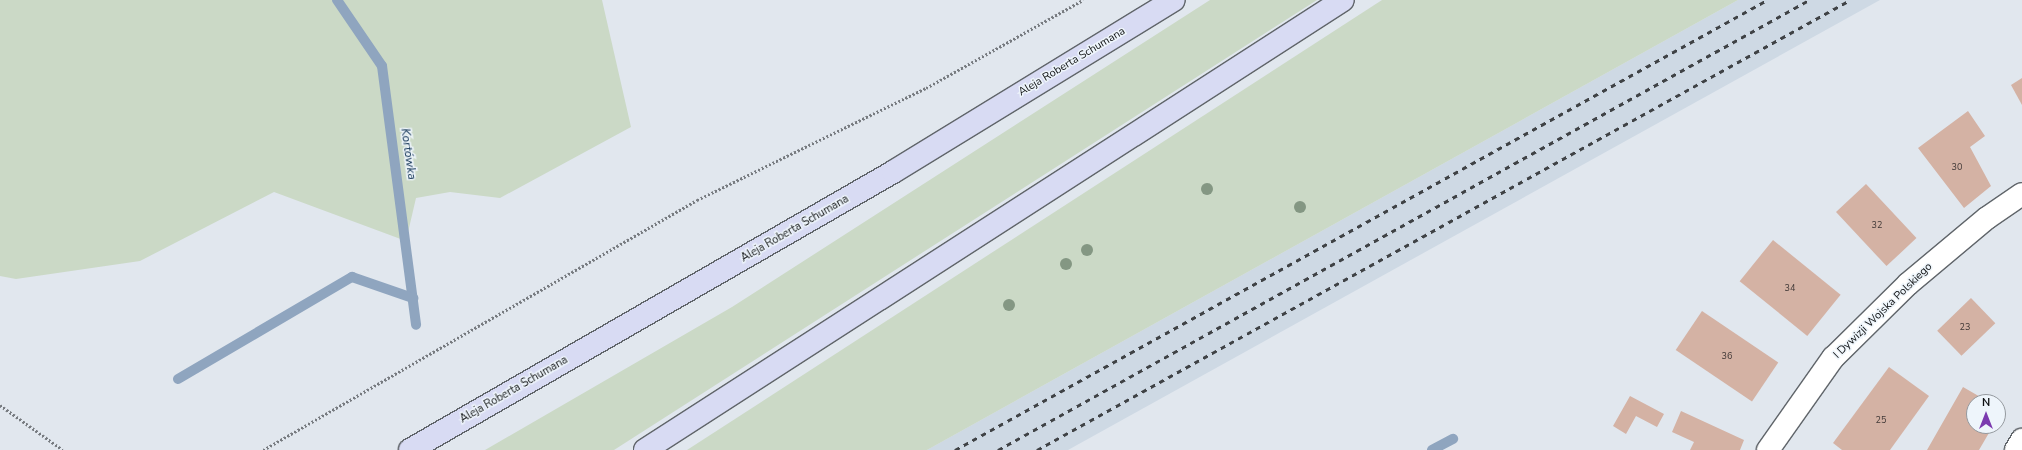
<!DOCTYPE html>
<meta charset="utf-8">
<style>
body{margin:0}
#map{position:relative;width:2022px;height:450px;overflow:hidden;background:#e1e7ee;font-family:"Nunito Sans",sans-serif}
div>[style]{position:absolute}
.built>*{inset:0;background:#ced9e4}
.green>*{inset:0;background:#cbd9c6}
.stream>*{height:10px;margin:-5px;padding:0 5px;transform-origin:5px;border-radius:5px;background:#8fa5bf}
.building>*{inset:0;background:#d4b2a4;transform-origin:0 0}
.path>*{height:2.5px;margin-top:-1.25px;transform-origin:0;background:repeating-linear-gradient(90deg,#777b80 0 2px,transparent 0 4px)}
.roads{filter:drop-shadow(1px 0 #60656a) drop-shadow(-1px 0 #60656a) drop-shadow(0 1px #60656a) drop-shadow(0 -1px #60656a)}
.minor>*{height:22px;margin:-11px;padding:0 11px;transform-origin:11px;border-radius:11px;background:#fff}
.secondary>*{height:22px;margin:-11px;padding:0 11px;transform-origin:11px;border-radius:11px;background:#d8dbf3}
.rail>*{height:3px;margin-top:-1.5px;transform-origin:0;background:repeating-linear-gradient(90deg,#3f4245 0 5px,transparent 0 10px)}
.trees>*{width:12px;height:12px;margin:-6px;border-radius:50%;background:#849783}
span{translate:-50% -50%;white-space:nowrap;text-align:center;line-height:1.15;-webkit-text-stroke:3px #eef5fb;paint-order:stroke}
.number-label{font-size:9px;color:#403836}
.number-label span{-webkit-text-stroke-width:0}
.street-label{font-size:11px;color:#0e1012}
.water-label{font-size:12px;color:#062a4c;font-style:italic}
.north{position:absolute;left:1966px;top:394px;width:40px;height:40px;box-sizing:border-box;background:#eef5fb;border:1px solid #94999e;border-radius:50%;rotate:0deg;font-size:11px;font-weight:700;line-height:16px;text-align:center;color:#0e1012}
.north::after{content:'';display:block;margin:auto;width:14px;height:18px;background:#7b3aaf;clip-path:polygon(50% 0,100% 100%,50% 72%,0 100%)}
</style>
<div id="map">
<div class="built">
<i style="clip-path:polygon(1738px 0,1880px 0,1068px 450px,927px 450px)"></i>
</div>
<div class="green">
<i style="clip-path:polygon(0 0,602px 0,631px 127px,500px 198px,450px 192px,416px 198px,406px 241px,274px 192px,140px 261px,16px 279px,0 276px)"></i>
<i style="clip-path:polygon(1210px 0,1317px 0,614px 450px,485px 450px,732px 307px)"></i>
<i style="clip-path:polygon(1382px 0,1738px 0,927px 450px,687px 450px)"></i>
</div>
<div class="stream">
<i style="left:337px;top:0;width:80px;rotate:55.7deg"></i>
<i style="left:382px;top:66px;width:261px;rotate:82.5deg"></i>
<i style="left:178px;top:379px;width:202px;rotate:-30.4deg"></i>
<i style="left:352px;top:277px;width:65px;rotate:19deg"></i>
<i style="left:1432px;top:450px;width:24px;rotate:-28deg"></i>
</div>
<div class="building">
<i style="clip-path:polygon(2022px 78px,2022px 105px,2011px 85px)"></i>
<i style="clip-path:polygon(1968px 111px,1985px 136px,1970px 147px,1991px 186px,1964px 208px,1918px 148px)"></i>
<i style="left:1866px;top:184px;width:74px;height:41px;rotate:47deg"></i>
<i style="left:1773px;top:240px;width:87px;height:53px;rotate:39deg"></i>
<i style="left:1971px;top:298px;width:35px;height:47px;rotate:46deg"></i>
<i style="left:1702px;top:311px;width:92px;height:47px;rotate:34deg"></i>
<i style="clip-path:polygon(1889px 367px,1929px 396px,1890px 450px,1842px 450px,1833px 443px)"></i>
<i style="clip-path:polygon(1963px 387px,1989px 402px,1974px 402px,1974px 426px,1993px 426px,1979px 450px,1927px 450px)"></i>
<i style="clip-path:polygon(1630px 396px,1664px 414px,1657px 427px,1636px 416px,1626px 434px,1613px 426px)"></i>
<i style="clip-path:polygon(1681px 411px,1744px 440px,1740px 450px,1690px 450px,1694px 442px,1672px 432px)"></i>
</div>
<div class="path">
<i style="left:0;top:405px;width:77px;rotate:35.5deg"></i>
<i style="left:263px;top:450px;width:501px;rotate:-29.94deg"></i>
<i style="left:697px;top:200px;width:255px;rotate:-26.1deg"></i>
<i style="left:926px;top:88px;width:180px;rotate:-29.3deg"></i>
</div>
<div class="roads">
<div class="minor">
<i style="left:1768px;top:450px;width:113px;rotate:-54.8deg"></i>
<i style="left:1833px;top:358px;width:105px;rotate:-44.6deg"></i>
<i style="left:1908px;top:284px;width:103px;rotate:-39.9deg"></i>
<i style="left:1987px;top:218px;width:42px;rotate:-34.4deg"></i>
<i style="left:2016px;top:450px;width:12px;rotate:-59deg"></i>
</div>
<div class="secondary">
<i style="left:410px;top:450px;width:557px;rotate:-29.92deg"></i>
<i style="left:893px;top:172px;width:329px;rotate:-31.5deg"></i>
<i style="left:645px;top:450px;width:830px;rotate:-32.81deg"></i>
</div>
</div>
<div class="rail">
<i style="left:955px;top:450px;width:928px;rotate:-28.99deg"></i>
<i style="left:998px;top:450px;width:927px;rotate:-29.02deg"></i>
<i style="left:1037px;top:450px;width:929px;rotate:-28.96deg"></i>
</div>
<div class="trees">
<i style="left:1207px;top:189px"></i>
<i style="left:1300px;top:207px"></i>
<i style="left:1087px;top:250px"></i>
<i style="left:1066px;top:264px"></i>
<i style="left:1009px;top:305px"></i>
</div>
<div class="number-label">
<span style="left:1957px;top:167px">30</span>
<span style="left:1877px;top:225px">32</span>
<span style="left:1790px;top:288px">34</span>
<span style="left:1965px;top:327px">23</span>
<span style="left:1727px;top:356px">36</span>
<span style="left:1881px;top:420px">25</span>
</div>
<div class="street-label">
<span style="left:1072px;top:62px;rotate:-31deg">Aleja Roberta Schumana</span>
<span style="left:795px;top:229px;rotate:-30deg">Aleja Roberta Schumana</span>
<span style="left:1883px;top:311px;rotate:-44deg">I Dywizji Wojska Polskiego</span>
<span style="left:514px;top:390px;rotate:-30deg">Aleja Roberta Schumana</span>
</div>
<div class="water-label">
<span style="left:408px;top:154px;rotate:82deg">Kortówka</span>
</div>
<div class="north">N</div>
</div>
